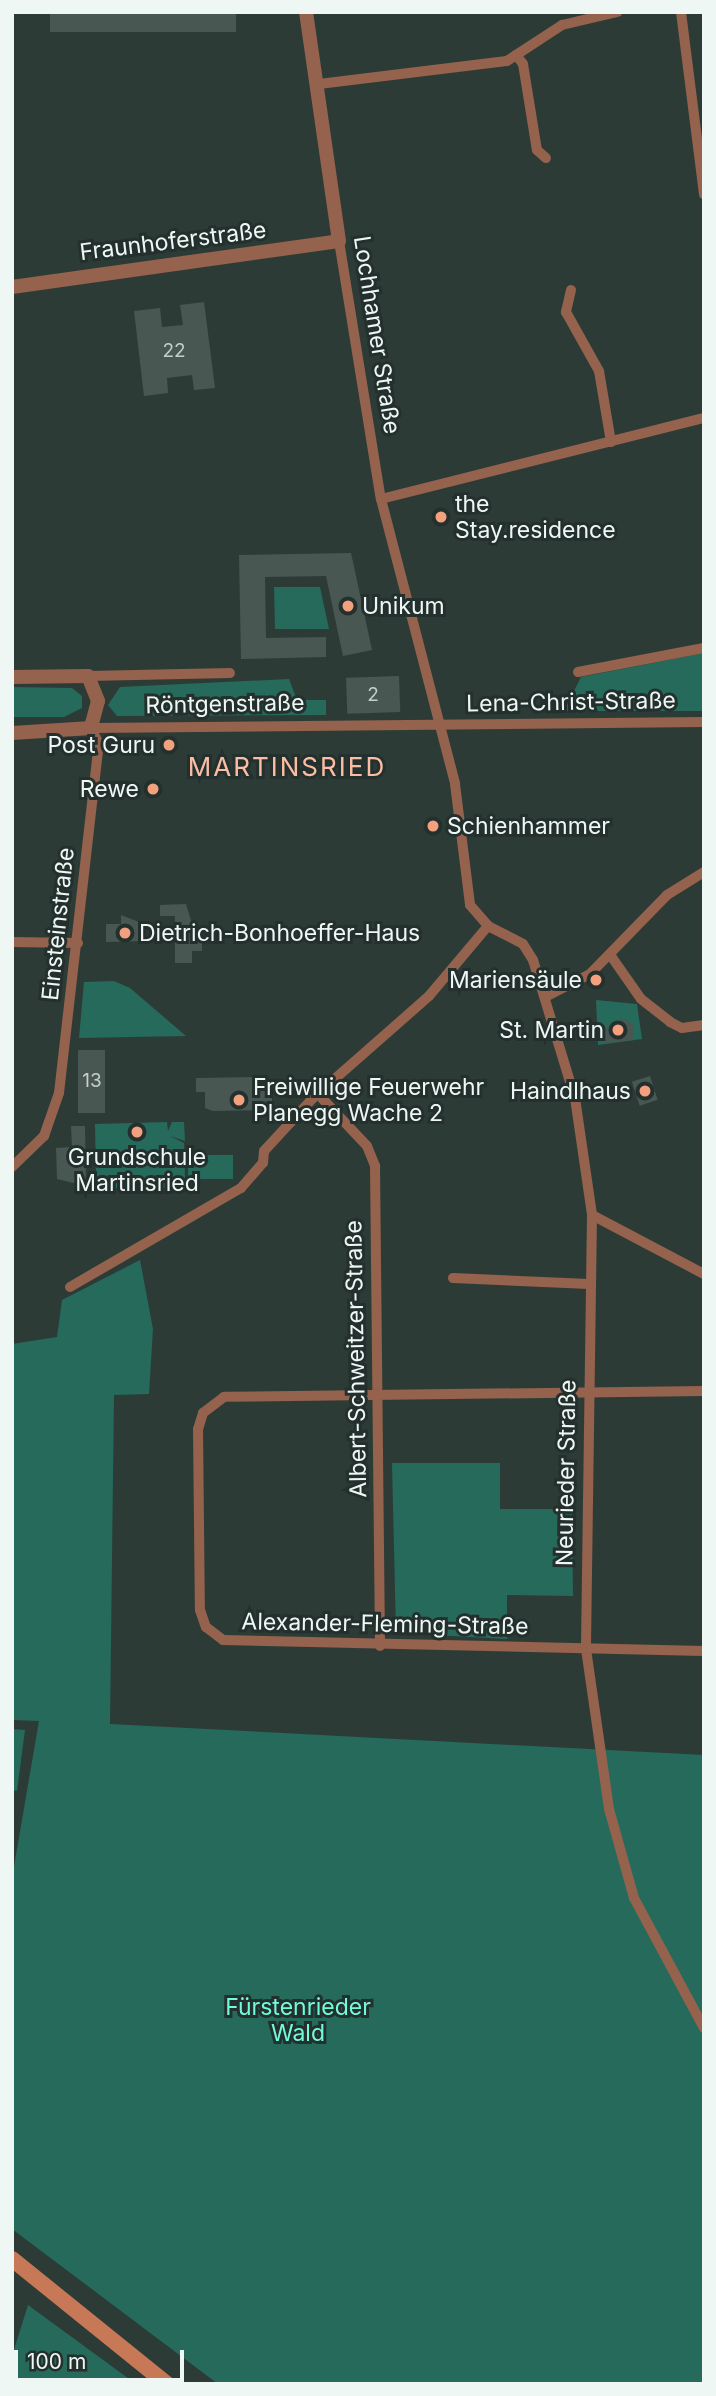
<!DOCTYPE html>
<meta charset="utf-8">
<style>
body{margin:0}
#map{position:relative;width:716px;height:2396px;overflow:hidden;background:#2d3b37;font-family:Inter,sans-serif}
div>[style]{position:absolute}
.green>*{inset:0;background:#256a5b;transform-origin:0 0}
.building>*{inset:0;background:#495752;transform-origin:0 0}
.minor>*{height:10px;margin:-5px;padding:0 5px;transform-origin:5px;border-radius:5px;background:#94624d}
.tertiary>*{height:14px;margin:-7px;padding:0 7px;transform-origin:7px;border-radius:7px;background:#94624d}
.secondary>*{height:16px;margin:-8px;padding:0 8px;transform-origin:8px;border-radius:8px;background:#c67857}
.dots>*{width:19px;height:19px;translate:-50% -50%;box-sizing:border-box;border:4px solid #23302d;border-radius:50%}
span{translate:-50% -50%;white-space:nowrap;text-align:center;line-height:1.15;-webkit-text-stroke:6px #23302d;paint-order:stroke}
.number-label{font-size:19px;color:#c5cfcc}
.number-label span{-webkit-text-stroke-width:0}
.street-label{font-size:23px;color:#eef7f4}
.poi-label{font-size:23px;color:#eef7f4}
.left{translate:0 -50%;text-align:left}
.right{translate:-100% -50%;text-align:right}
.park-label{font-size:23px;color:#70fbdb}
.quarter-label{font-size:26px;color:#fabda3;letter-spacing:2px}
.frame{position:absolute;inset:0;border:14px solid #eef7f4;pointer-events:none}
.scale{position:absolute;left:14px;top:2350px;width:170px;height:32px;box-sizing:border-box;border:4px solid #eef7f4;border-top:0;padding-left:9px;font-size:21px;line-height:24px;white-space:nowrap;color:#eef7f4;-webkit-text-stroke:5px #23302d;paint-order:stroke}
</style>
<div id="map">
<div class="green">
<i style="clip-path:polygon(274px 587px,320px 587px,329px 629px,275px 629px)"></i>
<i style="clip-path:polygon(704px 653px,704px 711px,564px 711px,581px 677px)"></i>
<i style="clip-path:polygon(289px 679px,297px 700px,326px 700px,326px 715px,117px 716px,108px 705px,120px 687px)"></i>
<i style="clip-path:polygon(12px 687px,72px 688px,82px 696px,82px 708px,64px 717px,12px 717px)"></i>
<i style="clip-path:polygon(114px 981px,130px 988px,186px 1036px,79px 1038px,84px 982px)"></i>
<i style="clip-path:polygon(596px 1000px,637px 1004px,642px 1039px,598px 1045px)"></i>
<i style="clip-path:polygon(167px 1122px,168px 1131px,172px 1122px,184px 1122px,185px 1141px,170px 1136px,184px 1143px,185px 1179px,96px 1180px,95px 1124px)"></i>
<i style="left:233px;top:1155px;width:24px;height:45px;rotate:90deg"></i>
<i style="left:186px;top:1180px;width:8px;height:95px;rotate:90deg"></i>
<i style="clip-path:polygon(140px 1260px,153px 1329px,149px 1394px,114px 1395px,110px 1724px,704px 1755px,704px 2384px,218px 2384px,12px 2229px,12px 1878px,39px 1721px,12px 1720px,12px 1344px,57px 1337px,62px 1300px)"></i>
<i style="clip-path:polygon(392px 1463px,500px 1463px,500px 1509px,572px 1509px,573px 1596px,507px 1595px,507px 1639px,396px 1633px)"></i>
<i style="clip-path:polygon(12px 1729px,25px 1730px,17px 1791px,12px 1790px)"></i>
<i style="clip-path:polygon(28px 2305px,136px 2384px,12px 2384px,12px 2356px)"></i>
</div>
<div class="building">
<i style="left:50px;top:12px;width:186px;height:20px"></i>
<i style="clip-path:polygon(204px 302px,215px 388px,194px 390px,192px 375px,167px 378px,168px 393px,144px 396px,134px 311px,160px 308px,162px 327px,183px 325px,180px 305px)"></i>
<i style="clip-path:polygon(351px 553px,372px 650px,343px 656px,326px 576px,265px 577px,266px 638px,326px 637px,326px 657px,241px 659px,239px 555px)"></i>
<i style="left:399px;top:676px;width:36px;height:53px;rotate:88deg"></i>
<i style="clip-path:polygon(186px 904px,193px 927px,202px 927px,202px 951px,192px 951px,192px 963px,175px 963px,175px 916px,160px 916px,160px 905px)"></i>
<i style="clip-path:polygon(121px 915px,144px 924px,144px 941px,106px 942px,106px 924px,121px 924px)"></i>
<i style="clip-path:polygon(620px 1017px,634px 1025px,634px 1040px,605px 1043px,601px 1029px,622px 1024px)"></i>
<i style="left:78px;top:1050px;width:27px;height:63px"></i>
<i style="left:650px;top:1076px;width:25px;height:19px;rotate:72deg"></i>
<i style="clip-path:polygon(258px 1077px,258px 1083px,272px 1082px,272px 1110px,213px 1111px,205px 1108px,205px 1092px,196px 1092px,196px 1078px)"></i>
<i style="clip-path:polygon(71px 1126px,85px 1126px,86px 1186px,57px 1179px,56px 1148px,72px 1147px)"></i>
</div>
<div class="minor">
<i style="left:681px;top:12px;width:184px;rotate:82.8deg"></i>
<i style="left:516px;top:55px;width:11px;rotate:52deg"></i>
<i style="left:523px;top:64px;width:87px;rotate:80.8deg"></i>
<i style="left:537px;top:150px;width:12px;rotate:42deg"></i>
<i style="left:319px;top:84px;width:189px;rotate:-7deg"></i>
<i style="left:507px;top:61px;width:66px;rotate:-33.2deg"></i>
<i style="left:562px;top:25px;width:57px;rotate:-13.3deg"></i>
<i style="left:339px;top:241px;width:261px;rotate:80.8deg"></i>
<i style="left:381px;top:499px;width:294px;rotate:75.4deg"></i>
<i style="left:455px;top:784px;width:122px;rotate:82.9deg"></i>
<i style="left:470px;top:905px;width:28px;rotate:49deg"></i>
<i style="left:488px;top:926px;width:39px;rotate:27deg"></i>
<i style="left:523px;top:944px;width:19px;rotate:58deg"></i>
<i style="left:533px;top:960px;width:144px;rotate:73.1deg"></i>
<i style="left:575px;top:1098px;width:118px;rotate:81.7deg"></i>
<i style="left:592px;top:1215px;width:434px;rotate:90.8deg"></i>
<i style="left:586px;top:1649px;width:162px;rotate:81.8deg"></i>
<i style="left:609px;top:1809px;width:92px;rotate:74.3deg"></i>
<i style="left:634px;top:1898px;width:148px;rotate:61.7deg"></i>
<i style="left:571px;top:290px;width:23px;rotate:103deg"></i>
<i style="left:566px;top:312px;width:68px;rotate:60.8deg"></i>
<i style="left:599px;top:371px;width:72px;rotate:80.4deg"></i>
<i style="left:381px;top:499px;width:333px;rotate:-14.1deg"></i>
<i style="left:578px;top:672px;width:128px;rotate:-10.8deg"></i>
<i style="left:88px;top:676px;width:142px;rotate:-1.2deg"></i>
<i style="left:12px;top:942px;width:66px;rotate:0.9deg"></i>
<i style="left:611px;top:956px;width:52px;rotate:55.1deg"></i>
<i style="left:641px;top:999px;width:37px;rotate:38deg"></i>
<i style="left:670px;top:1022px;width:13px;rotate:27deg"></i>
<i style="left:682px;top:1028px;width:22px;rotate:-8deg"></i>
<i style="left:547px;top:996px;width:48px;rotate:-27.1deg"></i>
<i style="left:590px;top:974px;width:110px;rotate:-45.7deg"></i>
<i style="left:667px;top:895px;width:44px;rotate:-31.9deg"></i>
<i style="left:318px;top:1094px;width:71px;rotate:46.7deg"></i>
<i style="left:367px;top:1146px;width:22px;rotate:68deg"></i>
<i style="left:375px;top:1166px;width:480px;rotate:89.4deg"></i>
<i style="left:12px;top:1167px;width:45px;rotate:-44.1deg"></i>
<i style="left:44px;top:1136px;width:46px;rotate:-70.8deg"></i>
<i style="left:59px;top:1093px;width:351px;rotate:-83.5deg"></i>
<i style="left:99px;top:744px;width:18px;rotate:-117deg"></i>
<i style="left:91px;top:728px;width:613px;rotate:-0.56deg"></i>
<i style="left:592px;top:1215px;width:127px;rotate:27.8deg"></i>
<i style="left:453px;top:1278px;width:136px;rotate:2.5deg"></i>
<i style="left:70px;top:1287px;width:198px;rotate:-30.1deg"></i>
<i style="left:241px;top:1188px;width:33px;rotate:-49deg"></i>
<i style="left:263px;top:1163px;width:12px;rotate:-85deg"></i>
<i style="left:264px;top:1151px;width:72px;rotate:-47.2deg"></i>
<i style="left:313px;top:1098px;width:154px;rotate:-41.3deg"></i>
<i style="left:429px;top:996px;width:92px;rotate:-49.9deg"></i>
<i style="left:704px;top:1391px;width:480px;rotate:179.3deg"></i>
<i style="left:224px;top:1397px;width:26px;rotate:143deg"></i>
<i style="left:203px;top:1413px;width:17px;rotate:107deg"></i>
<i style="left:198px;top:1429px;width:181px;rotate:89.4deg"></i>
<i style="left:200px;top:1610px;width:18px;rotate:71deg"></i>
<i style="left:206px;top:1627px;width:21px;rotate:37deg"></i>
<i style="left:223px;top:1640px;width:481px;rotate:1.3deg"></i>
</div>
<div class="tertiary">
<i style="left:12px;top:287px;width:330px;rotate:-8deg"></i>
<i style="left:339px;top:241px;width:231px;rotate:-98.2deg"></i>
<i style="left:12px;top:677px;width:76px;rotate:-0.8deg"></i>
<i style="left:88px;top:676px;width:27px;rotate:68deg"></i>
<i style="left:98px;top:701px;width:28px;rotate:105deg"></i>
<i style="left:91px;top:728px;width:79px;rotate:176.4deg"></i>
</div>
<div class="secondary">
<i style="left:12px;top:2259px;width:199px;rotate:38.9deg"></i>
</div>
<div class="dots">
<i style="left:441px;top:517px;background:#f2a07e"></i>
<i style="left:348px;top:606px;background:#f2a07e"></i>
<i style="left:169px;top:745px;background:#f2a07e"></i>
<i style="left:153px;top:789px;background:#f2a07e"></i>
<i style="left:433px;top:826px;background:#f2a07e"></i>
<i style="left:125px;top:933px;background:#f2a07e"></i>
<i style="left:596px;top:980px;background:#f2a07e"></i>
<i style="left:618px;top:1030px;background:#f2a07e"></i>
<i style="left:645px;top:1091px;background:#f2a07e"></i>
<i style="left:239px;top:1100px;background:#f2a07e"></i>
<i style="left:137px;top:1132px;background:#f2a07e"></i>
</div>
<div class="number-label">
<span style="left:174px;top:351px">22</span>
<span style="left:373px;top:695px">2</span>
<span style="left:92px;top:1081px">13</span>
</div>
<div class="street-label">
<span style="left:173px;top:241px;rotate:-7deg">Fraunhoferstraße</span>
<span style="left:377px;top:335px;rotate:81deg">Lochhamer Straße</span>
<span style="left:571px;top:702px;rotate:-1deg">Lena-Christ-Straße</span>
<span style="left:225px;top:704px;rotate:-1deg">Röntgenstraße</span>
<span style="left:58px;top:924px;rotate:-84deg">Einsteinstraße</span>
<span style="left:356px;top:1359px;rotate:-91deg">Albert-Schweitzer-Straße</span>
<span style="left:566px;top:1473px;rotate:-89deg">Neurieder Straße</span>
<span style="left:385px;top:1624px;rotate:1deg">Alexander-Fleming-Straße</span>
</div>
<div class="poi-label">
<span class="left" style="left:455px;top:517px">the<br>Stay.residence</span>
<span class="left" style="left:362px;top:606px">Unikum</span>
<span class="right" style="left:155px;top:745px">Post Guru</span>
<span class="right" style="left:139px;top:789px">Rewe</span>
<span class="left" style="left:447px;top:826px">Schienhammer</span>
<span class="left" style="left:139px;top:933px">Dietrich-Bonhoeffer-Haus</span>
<span class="right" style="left:582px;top:980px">Mariensäule</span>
<span class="right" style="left:604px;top:1030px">St. Martin</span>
<span class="left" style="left:253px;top:1100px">Freiwillige Feuerwehr<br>Planegg Wache 2</span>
<span class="right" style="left:631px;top:1091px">Haindlhaus</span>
<span style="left:137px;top:1170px">Grundschule<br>Martinsried</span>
</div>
<div class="park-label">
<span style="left:298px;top:2020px">Fürstenrieder<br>Wald</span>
</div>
<div class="quarter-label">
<span style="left:287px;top:767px">MARTINSRIED</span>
</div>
<div class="frame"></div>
<div class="scale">100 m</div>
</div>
